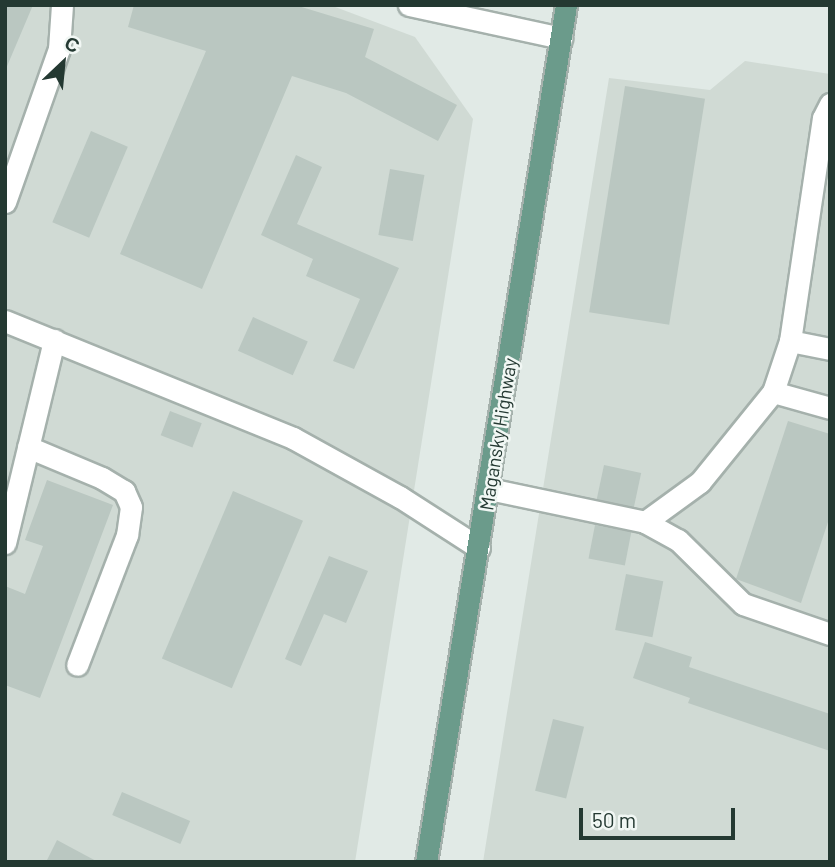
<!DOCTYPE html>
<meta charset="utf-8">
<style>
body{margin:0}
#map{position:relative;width:835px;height:867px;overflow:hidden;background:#e1eae6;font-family:Barlow,sans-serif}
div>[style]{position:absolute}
.built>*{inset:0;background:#d0dad4}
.building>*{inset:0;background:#bac7c1;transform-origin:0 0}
.roads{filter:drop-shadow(2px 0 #a5b1ac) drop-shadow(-2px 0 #a5b1ac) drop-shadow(0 2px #a5b1ac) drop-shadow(0 -2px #a5b1ac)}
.minor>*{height:21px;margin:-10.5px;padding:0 10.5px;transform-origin:10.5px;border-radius:10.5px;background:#fff}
.major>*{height:21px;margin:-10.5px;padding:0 10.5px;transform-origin:10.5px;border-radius:10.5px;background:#6b9b8b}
span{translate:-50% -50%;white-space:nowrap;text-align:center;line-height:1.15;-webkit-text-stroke:5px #f1f7f4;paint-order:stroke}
.street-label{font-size:19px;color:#243932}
.frame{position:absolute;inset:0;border:7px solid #243932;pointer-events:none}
.north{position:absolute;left:28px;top:28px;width:70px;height:70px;-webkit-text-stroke:5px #f1f7f4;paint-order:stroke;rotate:26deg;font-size:19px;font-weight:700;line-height:28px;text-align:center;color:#243932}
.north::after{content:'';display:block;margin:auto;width:24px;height:32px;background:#243932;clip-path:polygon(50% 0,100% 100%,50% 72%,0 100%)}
.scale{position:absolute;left:579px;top:808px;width:156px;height:32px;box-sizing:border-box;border:4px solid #243932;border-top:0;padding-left:9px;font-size:21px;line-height:24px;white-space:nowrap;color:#243932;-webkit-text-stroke:5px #f1f7f4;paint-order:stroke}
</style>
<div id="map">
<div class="built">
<i style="clip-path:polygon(5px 5px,330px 5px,415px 37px,473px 119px,355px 862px,5px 862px)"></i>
<i style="clip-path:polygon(745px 61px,830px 74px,830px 862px,483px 862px,609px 78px,710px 90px)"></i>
</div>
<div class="building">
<i style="clip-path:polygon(5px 5px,33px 5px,5px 71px)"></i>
<i style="clip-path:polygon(134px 5px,295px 5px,374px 29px,365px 57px,457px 105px,438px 141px,346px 93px,292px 76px,202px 289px,120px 254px,206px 51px,128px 27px)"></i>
<i style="left:625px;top:86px;width:81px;height:229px;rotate:9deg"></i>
<i style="left:91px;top:131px;width:40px;height:99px;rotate:23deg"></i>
<i style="clip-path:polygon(296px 155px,322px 167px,297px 224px,399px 268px,354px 369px,333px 361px,360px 299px,306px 276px,313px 259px,261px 235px)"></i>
<i style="left:390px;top:169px;width:35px;height:67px;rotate:10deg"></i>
<i style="left:253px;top:317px;width:60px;height:37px;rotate:24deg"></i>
<i style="left:170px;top:411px;width:34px;height:26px;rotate:21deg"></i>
<i style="clip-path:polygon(788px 421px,830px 434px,830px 516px,801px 603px,736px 579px)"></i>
<i style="left:604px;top:465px;width:38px;height:35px;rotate:12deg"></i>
<i style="clip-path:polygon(47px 480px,113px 505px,40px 698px,5px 685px,5px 586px,25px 594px,43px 546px,25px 540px)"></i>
<i style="left:233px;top:491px;width:76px;height:182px;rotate:23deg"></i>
<i style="left:595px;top:525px;width:37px;height:34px;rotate:11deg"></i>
<i style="clip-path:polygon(329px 556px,368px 571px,346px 623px,324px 614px,301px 666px,285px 659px)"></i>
<i style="left:626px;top:574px;width:38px;height:57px;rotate:11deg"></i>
<i style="clip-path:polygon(645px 642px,692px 657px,689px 667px,830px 714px,830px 751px,688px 703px,690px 698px,633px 678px)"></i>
<i style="left:553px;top:719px;width:32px;height:74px;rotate:14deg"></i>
<i style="left:122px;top:792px;width:74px;height:25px;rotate:23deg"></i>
<i style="clip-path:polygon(57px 840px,98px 862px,46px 862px)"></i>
</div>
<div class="roads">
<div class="minor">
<i style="left:409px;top:5px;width:156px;rotate:12.2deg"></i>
<i style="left:5px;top:202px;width:162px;rotate:-70.6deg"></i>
<i style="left:59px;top:49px;width:44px;rotate:-86.1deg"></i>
<i style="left:5px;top:321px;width:311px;rotate:22.1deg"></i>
<i style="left:293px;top:438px;width:122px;rotate:28.9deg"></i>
<i style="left:400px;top:497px;width:94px;rotate:32.8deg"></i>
<i style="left:790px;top:341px;width:41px;rotate:11.3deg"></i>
<i style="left:773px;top:392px;width:54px;rotate:-71.6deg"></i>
<i style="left:790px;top:341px;width:225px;rotate:-81.6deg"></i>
<i style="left:823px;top:118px;width:16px;rotate:-63deg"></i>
<i style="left:28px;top:447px;width:80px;rotate:22.7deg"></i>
<i style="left:102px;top:478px;width:26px;rotate:31deg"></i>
<i style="left:124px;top:491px;width:17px;rotate:66deg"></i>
<i style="left:131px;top:507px;width:28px;rotate:98deg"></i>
<i style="left:127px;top:535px;width:139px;rotate:111deg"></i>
<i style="left:489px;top:489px;width:159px;rotate:11.9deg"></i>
<i style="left:645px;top:522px;width:68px;rotate:-36deg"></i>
<i style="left:700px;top:482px;width:116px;rotate:-51deg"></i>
<i style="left:773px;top:392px;width:59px;rotate:15.7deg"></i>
<i style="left:645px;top:522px;width:38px;rotate:29deg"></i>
<i style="left:678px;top:540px;width:91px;rotate:44.6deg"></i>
<i style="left:743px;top:604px;width:92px;rotate:19deg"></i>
<i style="left:5px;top:543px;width:209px;rotate:-76.4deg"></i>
</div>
<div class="major">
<i style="left:426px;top:862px;width:868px;rotate:-80.72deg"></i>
</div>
</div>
<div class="street-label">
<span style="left:498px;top:434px;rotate:-81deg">Magansky Highway</span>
</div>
<div class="frame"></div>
<div class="north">С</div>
<div class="scale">50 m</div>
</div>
